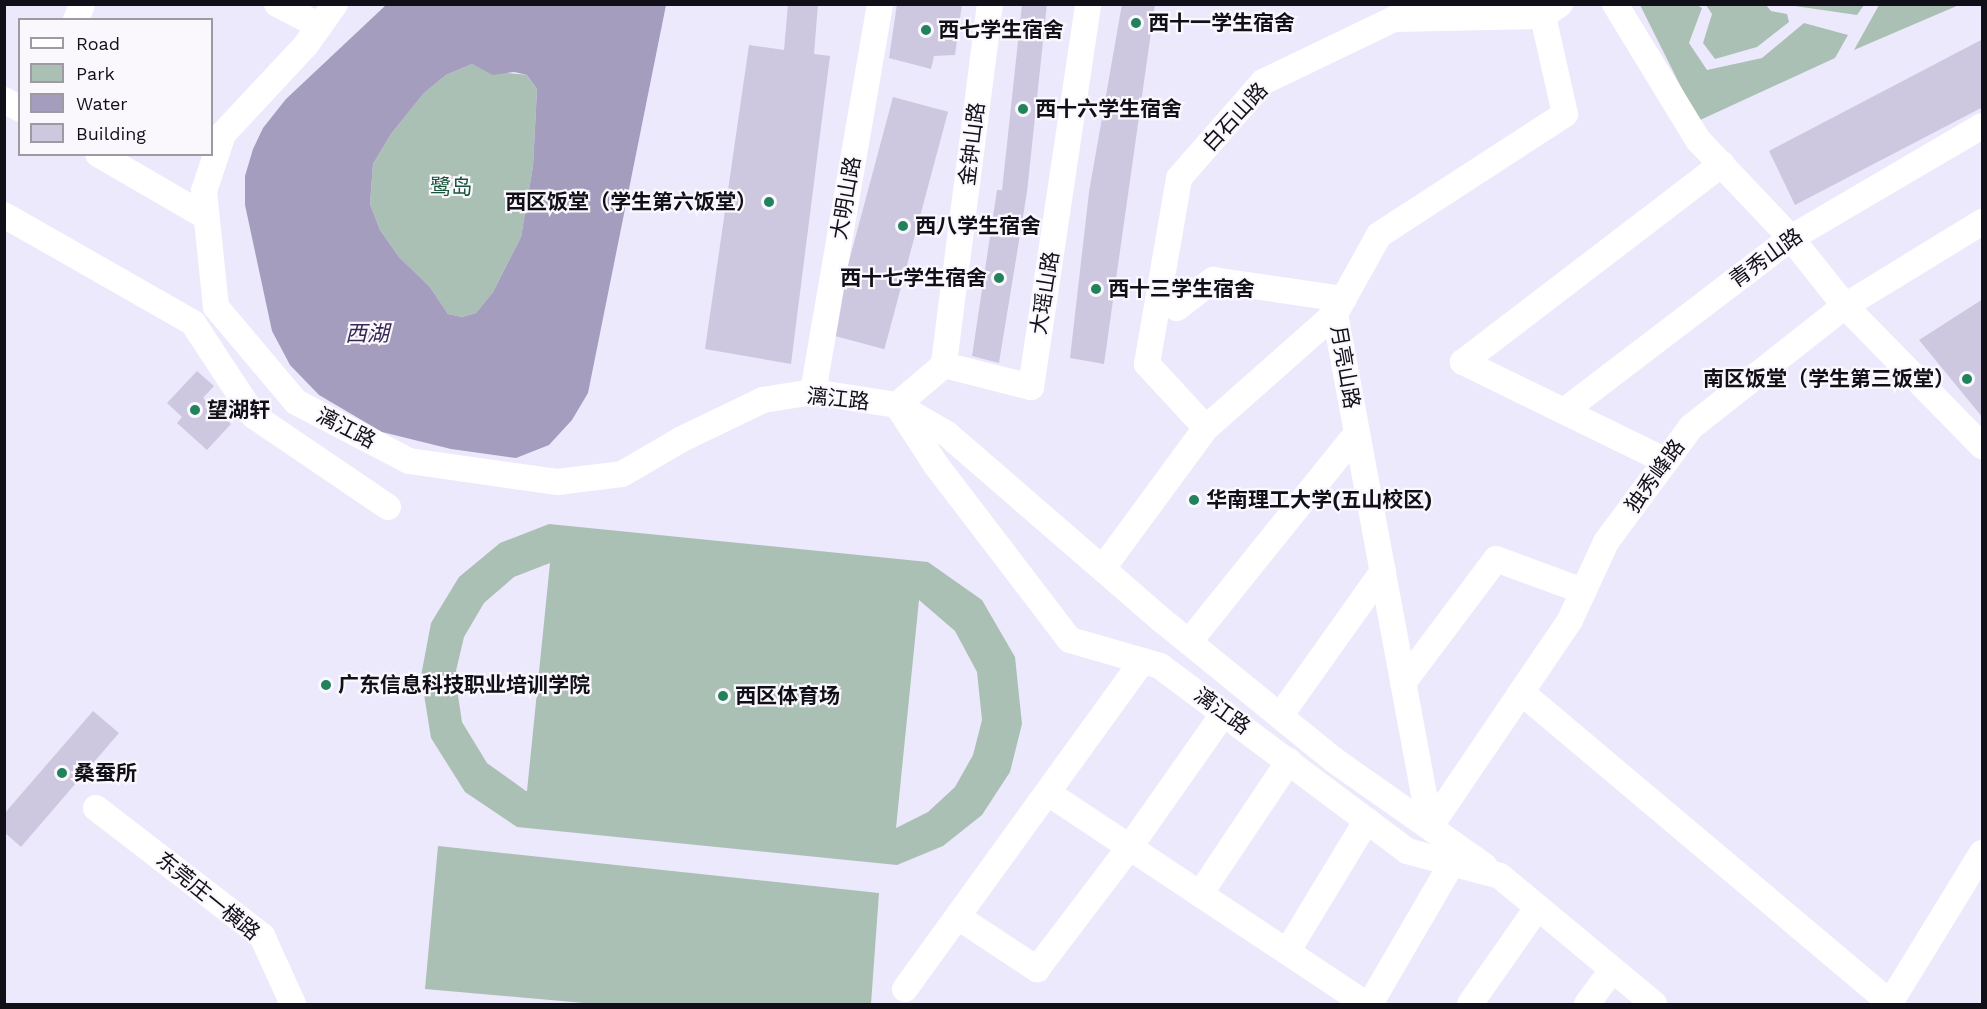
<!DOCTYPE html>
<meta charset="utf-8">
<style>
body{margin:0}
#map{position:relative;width:1987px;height:1009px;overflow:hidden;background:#ede9fc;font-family:"Work Sans","Noto Sans SC",sans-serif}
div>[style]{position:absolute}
.green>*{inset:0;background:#abc0b4}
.water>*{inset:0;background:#a59dbd}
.building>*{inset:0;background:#cdc8df;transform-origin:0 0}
.minor>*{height:26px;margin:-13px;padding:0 13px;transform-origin:13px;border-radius:13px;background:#fff}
.dots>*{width:16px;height:16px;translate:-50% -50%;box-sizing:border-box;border:3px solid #faf8fd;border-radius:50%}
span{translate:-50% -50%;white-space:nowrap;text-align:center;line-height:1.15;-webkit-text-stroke:4.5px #faf8fd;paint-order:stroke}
.poi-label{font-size:21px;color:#110f17;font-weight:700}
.left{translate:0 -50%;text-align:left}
.right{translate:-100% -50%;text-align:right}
.street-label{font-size:21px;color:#110f17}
.park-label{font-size:21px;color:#19553b}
.water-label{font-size:22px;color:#372954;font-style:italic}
.frame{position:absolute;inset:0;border:6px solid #110f17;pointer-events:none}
.legend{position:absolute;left:18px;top:18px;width:195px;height:138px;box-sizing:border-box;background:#faf8fd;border:2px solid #9d9ba1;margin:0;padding:8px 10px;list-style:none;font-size:18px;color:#110f17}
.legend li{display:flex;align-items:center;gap:12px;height:30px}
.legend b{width:30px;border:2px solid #9d9ba1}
</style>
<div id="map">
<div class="green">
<i style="clip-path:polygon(1640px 5px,1697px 5px,1702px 8px,1689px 43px,1707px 70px,1762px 58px,1804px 23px,1848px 35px,1835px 58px,1698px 121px)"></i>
<i style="clip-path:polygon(1706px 5px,1766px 5px,1771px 11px,1787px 14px,1789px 22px,1757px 47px,1715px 59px,1703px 43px,1712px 14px)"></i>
<i style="clip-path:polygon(1788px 5px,1864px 5px,1857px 15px)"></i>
<i style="clip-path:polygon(1879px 5px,1879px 4px,1959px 5px,1854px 50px)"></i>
<i style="clip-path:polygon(472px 64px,487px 71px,527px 75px,537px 89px,533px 166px,521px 237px,493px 292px,476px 313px,462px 317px,448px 314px,430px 287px,399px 257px,380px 230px,370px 204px,373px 164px,391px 134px,424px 93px,446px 75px)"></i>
<i style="clip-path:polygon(evenodd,549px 524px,928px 562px,982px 600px,1015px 657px,1022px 724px,1010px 772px,982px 815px,943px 846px,897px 865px,517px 827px,465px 792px,431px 738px,421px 676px,431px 623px,459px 577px,500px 543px,549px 524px,550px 563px,527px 791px,526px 791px,487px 763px,462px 722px,455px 675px,464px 637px,484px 603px,514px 577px,550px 563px,549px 524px,919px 600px,955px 631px,977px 672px,982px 720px,973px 755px,955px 787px,928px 812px,896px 828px,919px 600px)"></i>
<i style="clip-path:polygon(438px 846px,879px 893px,871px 1004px,595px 1004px,425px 989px)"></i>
</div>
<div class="water">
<i style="clip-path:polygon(evenodd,386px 5px,666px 5px,588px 393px,572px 420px,549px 445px,516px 458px,451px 449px,382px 432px,319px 395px,290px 365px,272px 331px,245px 205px,245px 176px,253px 149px,263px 128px,286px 99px,386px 5px,472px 64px,493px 75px,514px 72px,527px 75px,537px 89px,533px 166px,521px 237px,493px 292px,476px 313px,462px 317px,448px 314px,430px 287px,399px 257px,380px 230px,370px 204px,373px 164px,391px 134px,424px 93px,446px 75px,472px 64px)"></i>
</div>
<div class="building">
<i style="clip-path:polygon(788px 4px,818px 4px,814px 54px,830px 56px,791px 364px,705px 349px,749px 45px,784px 50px)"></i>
<i style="clip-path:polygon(897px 4px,962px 4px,955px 55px,934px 56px,931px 69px,889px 58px)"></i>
<i style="clip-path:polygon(1022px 4px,1047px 4px,1027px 192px,999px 363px,972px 356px,997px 190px,1002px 190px)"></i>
<i style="clip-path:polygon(1122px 4px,1155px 4px,1104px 364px,1070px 358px,1089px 192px)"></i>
<i style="clip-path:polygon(1983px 39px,1983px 107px,1795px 205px,1769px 151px)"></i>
<i style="left:893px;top:97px;width:57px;height:246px;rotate:15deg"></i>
<i style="clip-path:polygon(1983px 299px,1983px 418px,1919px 340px)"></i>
<i style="clip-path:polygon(197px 371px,214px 386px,203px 398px,231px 424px,207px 450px,177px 423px,182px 417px,167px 403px)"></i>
<i style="clip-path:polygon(93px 711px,119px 733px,21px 847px,4px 832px,4px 814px)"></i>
</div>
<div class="minor">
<i style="left:277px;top:4px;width:48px;rotate:27.1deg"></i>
<i style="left:335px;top:4px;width:50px;rotate:125.3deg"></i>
<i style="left:306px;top:45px;width:122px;rotate:133deg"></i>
<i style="left:223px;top:134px;width:60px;rotate:108.4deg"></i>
<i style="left:204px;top:191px;width:117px;rotate:84.1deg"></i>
<i style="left:216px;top:307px;width:124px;rotate:49.9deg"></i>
<i style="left:296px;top:402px;width:127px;rotate:27.6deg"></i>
<i style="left:409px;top:461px;width:149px;rotate:8.1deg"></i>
<i style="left:557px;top:482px;width:65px;rotate:-7deg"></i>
<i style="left:622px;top:474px;width:69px;rotate:-30.3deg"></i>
<i style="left:682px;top:439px;width:90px;rotate:-25.7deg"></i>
<i style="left:763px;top:400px;width:51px;rotate:-9.1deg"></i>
<i style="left:813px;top:392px;width:85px;rotate:8.8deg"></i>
<i style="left:897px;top:405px;width:72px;rotate:57deg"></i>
<i style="left:936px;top:465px;width:220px;rotate:52.6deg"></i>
<i style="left:1070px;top:640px;width:94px;rotate:16.1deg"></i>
<i style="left:1160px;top:666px;width:309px;rotate:36.8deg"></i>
<i style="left:1407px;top:851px;width:96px;rotate:15deg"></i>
<i style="left:1500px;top:876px;width:200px;rotate:39.7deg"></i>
<i style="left:990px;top:4px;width:364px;rotate:97.3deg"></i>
<i style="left:944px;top:365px;width:62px;rotate:139.6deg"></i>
<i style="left:897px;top:405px;width:58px;rotate:30.1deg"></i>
<i style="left:947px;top:434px;width:286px;rotate:40.9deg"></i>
<i style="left:1163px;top:621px;width:220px;rotate:39.1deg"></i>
<i style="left:1334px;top:760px;width:184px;rotate:35.1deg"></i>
<i style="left:1615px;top:4px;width:159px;rotate:58.6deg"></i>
<i style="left:1698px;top:140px;width:135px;rotate:46.5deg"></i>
<i style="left:1791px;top:238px;width:87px;rotate:51.5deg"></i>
<i style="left:1845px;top:306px;width:196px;rotate:45.6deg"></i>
<i style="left:76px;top:20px;width:17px;rotate:-69deg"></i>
<i style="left:4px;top:100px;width:18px;rotate:29deg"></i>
<i style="left:98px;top:154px;width:124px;rotate:30.1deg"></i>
<i style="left:4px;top:215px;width:218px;rotate:29.7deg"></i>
<i style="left:193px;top:323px;width:111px;rotate:56.7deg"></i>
<i style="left:254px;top:416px;width:162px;rotate:34.2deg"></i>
<i style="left:1159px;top:295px;width:22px;rotate:36deg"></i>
<i style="left:1177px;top:308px;width:46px;rotate:-37.9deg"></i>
<i style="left:1213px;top:280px;width:132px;rotate:8.3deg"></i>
<i style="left:944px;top:365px;width:90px;rotate:14.2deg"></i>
<i style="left:1031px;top:387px;width:387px;rotate:-81.5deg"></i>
<i style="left:813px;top:392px;width:394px;rotate:-80.2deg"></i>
<i style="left:1564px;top:411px;width:285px;rotate:-37.3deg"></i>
<i style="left:1791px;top:238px;width:221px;rotate:-30.4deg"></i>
<i style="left:1206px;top:428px;width:87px;rotate:-132.7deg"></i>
<i style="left:1147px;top:364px;width:189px;rotate:-80.2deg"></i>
<i style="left:1179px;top:178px;width:128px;rotate:-48.8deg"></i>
<i style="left:1263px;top:82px;width:145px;rotate:-25.7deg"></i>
<i style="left:1394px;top:19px;width:149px;rotate:-1.2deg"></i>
<i style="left:1543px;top:16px;width:21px;rotate:-35deg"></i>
<i style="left:1666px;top:461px;width:226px;rotate:-154deg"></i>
<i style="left:1463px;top:362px;width:326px;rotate:-37.4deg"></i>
<i style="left:1103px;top:568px;width:174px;rotate:-53.7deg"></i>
<i style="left:1206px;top:428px;width:172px;rotate:-41.5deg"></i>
<i style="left:1189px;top:642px;width:268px;rotate:-51.2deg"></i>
<i style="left:1403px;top:683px;width:155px;rotate:-53.1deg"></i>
<i style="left:1496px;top:559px;width:93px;rotate:20.2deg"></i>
<i style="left:1521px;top:692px;width:483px;rotate:40.1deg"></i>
<i style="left:1890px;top:1003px;width:176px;rotate:-58.5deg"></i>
<i style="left:1280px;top:716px;width:178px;rotate:-54.6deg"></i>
<i style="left:1048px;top:793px;width:382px;rotate:33.6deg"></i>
<i style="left:96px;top:808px;width:210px;rotate:37.6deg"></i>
<i style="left:262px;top:936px;width:75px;rotate:65.5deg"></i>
<i style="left:1430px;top:827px;width:522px;rotate:-100.49deg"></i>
<i style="left:1335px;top:314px;width:90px;rotate:-60.9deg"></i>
<i style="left:1379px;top:235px;width:222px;rotate:-33deg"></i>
<i style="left:1565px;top:114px;width:100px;rotate:-102.7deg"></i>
<i style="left:1430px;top:827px;width:250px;rotate:-55.9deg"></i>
<i style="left:1570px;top:620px;width:86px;rotate:-65.2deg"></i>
<i style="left:1606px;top:542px;width:143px;rotate:-53.5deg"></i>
<i style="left:1691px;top:427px;width:196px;rotate:-38.2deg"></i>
<i style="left:1845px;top:306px;width:161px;rotate:-31.5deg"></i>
<i style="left:1200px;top:894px;width:160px;rotate:-56.2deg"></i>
<i style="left:958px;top:917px;width:95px;rotate:33.4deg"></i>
<i style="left:1037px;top:969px;width:152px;rotate:-52.8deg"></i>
<i style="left:1129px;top:848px;width:165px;rotate:-54.9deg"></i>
<i style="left:1287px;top:952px;width:154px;rotate:-58.8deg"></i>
<i style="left:905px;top:989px;width:405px;rotate:-54.1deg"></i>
<i style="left:1370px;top:1004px;width:163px;rotate:-59.8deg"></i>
<i style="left:1470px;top:1004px;width:118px;rotate:-55deg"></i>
<i style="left:1587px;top:1004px;width:42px;rotate:-53.7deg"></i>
</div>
<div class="dots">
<i style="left:1136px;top:23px;background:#21825b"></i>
<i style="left:926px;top:30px;background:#21825b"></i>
<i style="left:1023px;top:109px;background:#21825b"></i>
<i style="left:769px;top:202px;background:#21825b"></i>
<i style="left:903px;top:226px;background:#21825b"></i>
<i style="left:999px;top:278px;background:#21825b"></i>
<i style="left:1096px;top:289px;background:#21825b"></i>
<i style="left:1967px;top:379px;background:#21825b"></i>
<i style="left:195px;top:410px;background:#21825b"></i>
<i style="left:1194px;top:500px;background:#21825b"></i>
<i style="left:326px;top:685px;background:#21825b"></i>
<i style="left:723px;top:696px;background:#21825b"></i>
<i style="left:62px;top:773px;background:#21825b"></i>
</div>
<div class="poi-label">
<span class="left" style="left:1148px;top:23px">西十一学生宿舍</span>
<span class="left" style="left:938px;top:30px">西七学生宿舍</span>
<span class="left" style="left:1035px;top:109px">西十六学生宿舍</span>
<span class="right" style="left:757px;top:202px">西区饭堂（学生第六饭堂）</span>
<span class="left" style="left:915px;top:226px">西八学生宿舍</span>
<span class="right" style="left:987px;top:278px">西十七学生宿舍</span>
<span class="left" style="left:1108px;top:289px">西十三学生宿舍</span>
<span class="right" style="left:1955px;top:379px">南区饭堂（学生第三饭堂）</span>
<span class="left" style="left:207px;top:410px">望湖轩</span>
<span class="left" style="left:1206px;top:500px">华南理工大学(五山校区)</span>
<span class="left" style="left:338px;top:685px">广东信息科技职业培训学院</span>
<span class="left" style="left:735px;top:696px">西区体育场</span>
<span class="left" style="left:74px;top:773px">桑蚕所</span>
</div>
<div class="street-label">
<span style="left:1235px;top:117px;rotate:-47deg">白石山路</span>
<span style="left:972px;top:144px;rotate:-83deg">金钟山路</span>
<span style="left:846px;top:198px;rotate:-80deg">大明山路</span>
<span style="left:1766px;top:258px;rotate:-36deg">青秀山路</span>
<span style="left:1045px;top:293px;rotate:-81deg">大瑶山路</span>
<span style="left:1345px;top:367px;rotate:80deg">月亮山路</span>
<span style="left:838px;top:399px;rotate:6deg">漓江路</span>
<span style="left:346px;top:428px;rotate:27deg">漓江路</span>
<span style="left:1655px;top:476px;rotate:-54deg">独秀峰路</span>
<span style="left:1222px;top:711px;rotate:36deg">漓江路</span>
<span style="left:208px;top:896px;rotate:39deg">东莞庄一横路</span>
</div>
<div class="park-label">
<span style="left:451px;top:187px">鹭岛</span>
</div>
<div class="water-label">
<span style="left:367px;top:334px">西湖</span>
</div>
<div class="frame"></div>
<ul class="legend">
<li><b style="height:8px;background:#fff"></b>Road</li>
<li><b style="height:16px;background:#abc0b4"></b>Park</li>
<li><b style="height:16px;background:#a59dbd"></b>Water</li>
<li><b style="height:16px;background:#cdc8df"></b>Building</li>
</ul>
</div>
